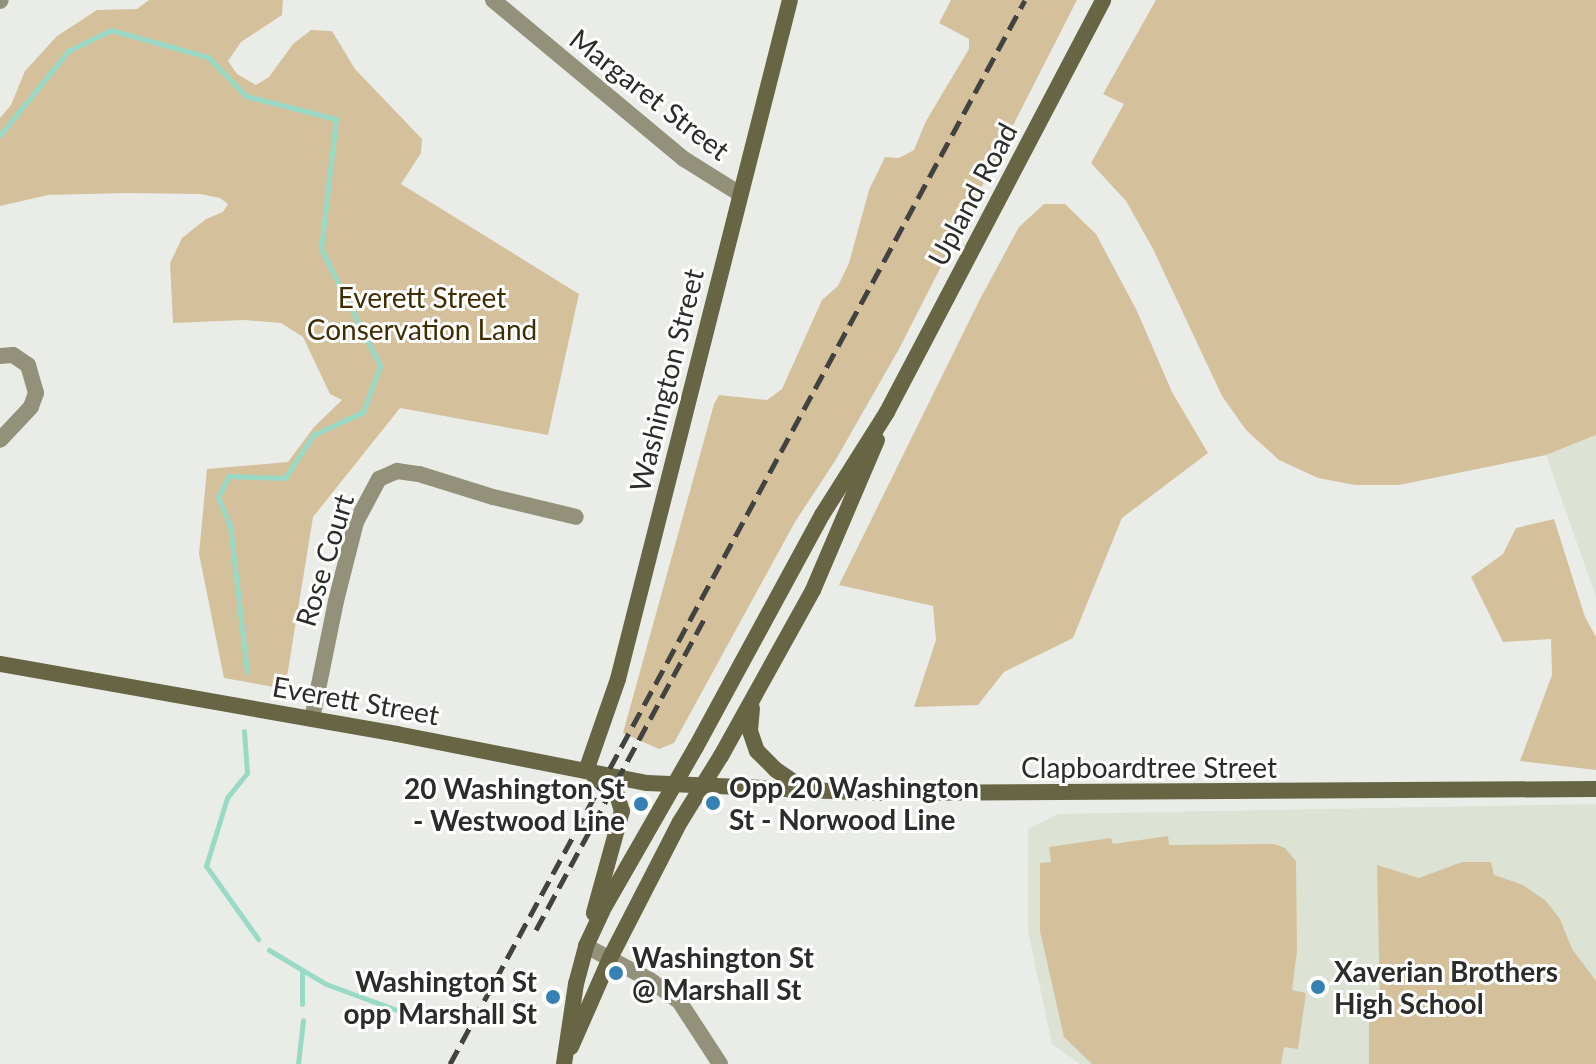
<!DOCTYPE html>
<style>
body{margin:0}
#map{position:relative;width:1596px;height:1064px;overflow:hidden;background:#eaede7;font-family:Lato,sans-serif}
div>[style]{position:absolute}
.built>*{inset:0;background:#dce2d4}
.green>*{inset:0;background:#d5c09c}
.stream>*{height:5px;margin:-2.5px;padding:0 2.5px;transform-origin:2.5px;border-radius:2.5px;background:#99dac6}
.street>*{height:16px;margin:-8px;padding:0 8px;transform-origin:8px;border-radius:8px;background:#93917a}
.secondary>*{height:16px;margin:-8px;padding:0 8px;transform-origin:8px;border-radius:8px;background:#686544}
.rail>*{height:5px;margin-top:-2.5px;transform-origin:0;background:repeating-linear-gradient(90deg,#424340 0 16px,transparent 0 24px)}
.dots>*{width:22px;height:22px;translate:-50% -50%;box-sizing:border-box;border:4px solid #fff;border-radius:50%}
span{translate:-50% -50%;white-space:nowrap;text-align:center;line-height:1.15;-webkit-text-stroke:6px #fff;paint-order:stroke}
.street-label{font-size:28px;color:#2c2d2a}
.park-label{font-size:28px;color:#412d04}
.poi-label{font-size:28px;color:#2c2d2a;font-weight:700}
.left{translate:0 -50%;text-align:left}
.right{translate:-100% -50%;text-align:right}
</style>
<div id="map">
<div class="built">
<i style="clip-path:polygon(1596px 435px,1596px 597px,1546px 455px)"></i>
<i style="clip-path:polygon(1596px 804px,1596px 1064px,1080px 1064px,1052px 1044px,1028px 931px,1028px 829px,1058px 814px)"></i>
</div>
<div class="green">
<i style="clip-path:polygon(149px 0,283px 0,282px 15px,241px 42px,228px 61px,237px 74px,256px 85px,269px 77px,293px 44px,311px 30px,332px 31px,355px 69px,422px 139px,421px 153px,401px 184px,579px 294px,548px 435px,400px 408px,313px 517px,285px 689px,224px 678px,199px 554px,207px 469px,288px 462px,314px 427px,342px 400px,330px 394px,303px 337px,281px 323px,244px 320px,173px 323px,170px 263px,182px 238px,206px 219px,223px 212px,228px 204px,220px 198px,200px 194px,127px 193px,48px 195px,0 206px,0 118px,11px 105px,25px 71px,57px 36px,97px 10px,137px 9px)"></i>
<i style="clip-path:polygon(951px 0,1077px 0,899px 349px,835px 461px,795px 522px,674px 743px,659px 749px,623px 733px,714px 404px,719px 395px,767px 400px,782px 389px,822px 300px,838px 286px,849px 263px,869px 190px,885px 157px,899px 158px,914px 150px,926px 121px,969px 49px,969px 39px,939px 23px)"></i>
<i style="clip-path:polygon(1156px 0,1596px 0,1596px 435px,1546px 455px,1399px 485px,1355px 485px,1318px 478px,1279px 460px,1246px 430px,1222px 396px,1153px 249px,1126px 201px,1091px 163px,1124px 104px,1103px 94px)"></i>
<i style="clip-path:polygon(1044px 204px,1065px 204px,1096px 234px,1137px 311px,1172px 392px,1208px 453px,1122px 518px,1073px 638px,1004px 672px,978px 705px,914px 707px,936px 640px,933px 606px,839px 585px,979px 301px,1019px 227px)"></i>
<i style="clip-path:polygon(1554px 519px,1585px 617px,1596px 637px,1596px 770px,1520px 761px,1552px 675px,1551px 639px,1503px 642px,1471px 577px,1503px 554px,1516px 528px)"></i>
<i style="clip-path:polygon(1168px 836px,1169px 845px,1274px 844px,1285px 848px,1296px 861px,1297px 951px,1292px 990px,1306px 993px,1298px 1049px,1284px 1047px,1281px 1064px,1092px 1064px,1064px 1037px,1040px 931px,1040px 863px,1051px 862px,1049px 847px,1111px 838px,1113px 844px)"></i>
<i style="clip-path:polygon(1462px 862px,1491px 862px,1494px 875px,1523px 885px,1546px 901px,1560px 919px,1572px 949px,1596px 981px,1596px 1064px,1369px 1064px,1369px 1003px,1380px 1002px,1377px 865px,1419px 878px)"></i>
</div>
<div class="stream">
<i style="left:0;top:135px;width:108px;rotate:-51deg"></i>
<i style="left:68px;top:51px;width:48px;rotate:-26deg"></i>
<i style="left:111px;top:30px;width:101px;rotate:15.6deg"></i>
<i style="left:208px;top:57px;width:54px;rotate:45.7deg"></i>
<i style="left:246px;top:96px;width:93px;rotate:14.3deg"></i>
<i style="left:336px;top:119px;width:131px;rotate:96.6deg"></i>
<i style="left:321px;top:249px;width:131px;rotate:63.2deg"></i>
<i style="left:380px;top:366px;width:49px;rotate:110.3deg"></i>
<i style="left:363px;top:412px;width:55px;rotate:155.3deg"></i>
<i style="left:313px;top:435px;width:51px;rotate:123.1deg"></i>
<i style="left:285px;top:478px;width:56px;rotate:-178deg"></i>
<i style="left:229px;top:476px;width:24px;rotate:118deg"></i>
<i style="left:218px;top:497px;width:30px;rotate:67deg"></i>
<i style="left:230px;top:525px;width:148px;rotate:83.4deg"></i>
<i style="left:244px;top:731px;width:42px;rotate:85.9deg"></i>
<i style="left:247px;top:773px;width:32px;rotate:129deg"></i>
<i style="left:227px;top:798px;width:71px;rotate:107.2deg"></i>
<i style="left:206px;top:866px;width:90px;rotate:54.5deg"></i>
<i style="left:269px;top:950px;width:66px;rotate:30.8deg"></i>
<i style="left:326px;top:984px;width:113px;rotate:20.2deg"></i>
<i style="left:302px;top:970px;width:34px;rotate:90deg"></i>
<i style="left:298px;top:1064px;width:44px;rotate:-83.5deg"></i>
</div>
<div class="street">
<i style="left:493px;top:0;width:249px;rotate:39.8deg"></i>
<i style="left:684px;top:159px;width:66px;rotate:32deg"></i>
<i style="left:0;top:1px;width:1px;rotate:-45deg"></i>
<i style="left:0;top:356px;width:13px;rotate:-4deg"></i>
<i style="left:13px;top:355px;width:18px;rotate:34deg"></i>
<i style="left:28px;top:365px;width:29px;rotate:74deg"></i>
<i style="left:36px;top:393px;width:15px;rotate:110deg"></i>
<i style="left:31px;top:407px;width:45px;rotate:133.2deg"></i>
<i style="left:312px;top:719px;width:120px;rotate:-78.5deg"></i>
<i style="left:336px;top:601px;width:81px;rotate:-75.8deg"></i>
<i style="left:356px;top:522px;width:49px;rotate:-61.9deg"></i>
<i style="left:379px;top:479px;width:20px;rotate:-24deg"></i>
<i style="left:397px;top:471px;width:22px;rotate:8deg"></i>
<i style="left:419px;top:474px;width:77px;rotate:17.3deg"></i>
<i style="left:493px;top:497px;width:85px;rotate:13.5deg"></i>
<i style="left:586px;top:946px;width:72px;rotate:28deg"></i>
<i style="left:650px;top:980px;width:36px;rotate:36deg"></i>
<i style="left:679px;top:1001px;width:75px;rotate:56.9deg"></i>
</div>
<div class="secondary">
<i style="left:0;top:664px;width:403px;rotate:10deg"></i>
<i style="left:397px;top:734px;width:255px;rotate:11.1deg"></i>
<i style="left:647px;top:783px;width:229px;rotate:2.5deg"></i>
<i style="left:876px;top:793px;width:720px;rotate:-0.32deg"></i>
<i style="left:752px;top:708px;width:23px;rotate:95deg"></i>
<i style="left:750px;top:731px;width:21px;rotate:71deg"></i>
<i style="left:757px;top:751px;width:27px;rotate:45deg"></i>
<i style="left:776px;top:770px;width:29px;rotate:34deg"></i>
<i style="left:586px;top:771px;width:97px;rotate:-70.8deg"></i>
<i style="left:618px;top:679px;width:700px;rotate:-75.79deg"></i>
<i style="left:594px;top:776px;width:30px;rotate:40deg"></i>
<i style="left:617px;top:795px;width:17px;rotate:73deg"></i>
<i style="left:622px;top:811px;width:106px;rotate:105.4deg"></i>
<i style="left:571px;top:1047px;width:97px;rotate:-66.3deg"></i>
<i style="left:610px;top:958px;width:153px;rotate:-62.8deg"></i>
<i style="left:680px;top:822px;width:78px;rotate:-58.2deg"></i>
<i style="left:721px;top:756px;width:190px;rotate:-61deg"></i>
<i style="left:813px;top:590px;width:163px;rotate:-66.9deg"></i>
<i style="left:564px;top:1064px;width:81px;rotate:-81.5deg"></i>
<i style="left:576px;top:984px;width:39px;rotate:-75deg"></i>
<i style="left:586px;top:946px;width:38px;rotate:-65deg"></i>
<i style="left:602px;top:911px;width:189px;rotate:-60.2deg"></i>
<i style="left:696px;top:747px;width:264px;rotate:-61.5deg"></i>
<i style="left:822px;top:515px;width:122px;rotate:-57.7deg"></i>
<i style="left:887px;top:412px;width:465px;rotate:-62.3deg"></i>
</div>
<div class="rail">
<i style="left:536px;top:930px;width:356px;rotate:-61.6deg"></i>
<i style="left:450px;top:1064px;width:1209px;rotate:-61.61deg"></i>
</div>
<div class="dots">
<i style="left:713px;top:803px;background:#3780b4"></i>
<i style="left:641px;top:804px;background:#3780b4"></i>
<i style="left:616px;top:973px;background:#3780b4"></i>
<i style="left:1318px;top:987px;background:#3780b4"></i>
<i style="left:553px;top:997px;background:#3780b4"></i>
</div>
<div class="street-label">
<span style="left:650px;top:94px;rotate:38deg">Margaret Street</span>
<span style="left:972px;top:194px;rotate:-62deg">Upland Road</span>
<span style="left:666px;top:380px;rotate:-76deg">Washington Street</span>
<span style="left:324px;top:560px;rotate:-73deg">Rose Court</span>
<span style="left:356px;top:700px;rotate:10deg">Everett Street</span>
<span style="left:1149px;top:767px">Clapboardtree Street</span>
</div>
<div class="park-label">
<span style="left:422px;top:313px">Everett Street<br>Conservation Land</span>
</div>
<div class="poi-label">
<span class="left" style="left:729px;top:803px">Opp 20 Washington<br>St - Norwood Line</span>
<span class="right" style="left:625px;top:804px">20 Washington St<br>- Westwood Line</span>
<span class="left" style="left:632px;top:973px">Washington St<br>@ Marshall St</span>
<span class="left" style="left:1334px;top:987px">Xaverian Brothers<br>High School</span>
<span class="right" style="left:537px;top:997px">Washington St<br>opp Marshall St</span>
</div>
</div>
